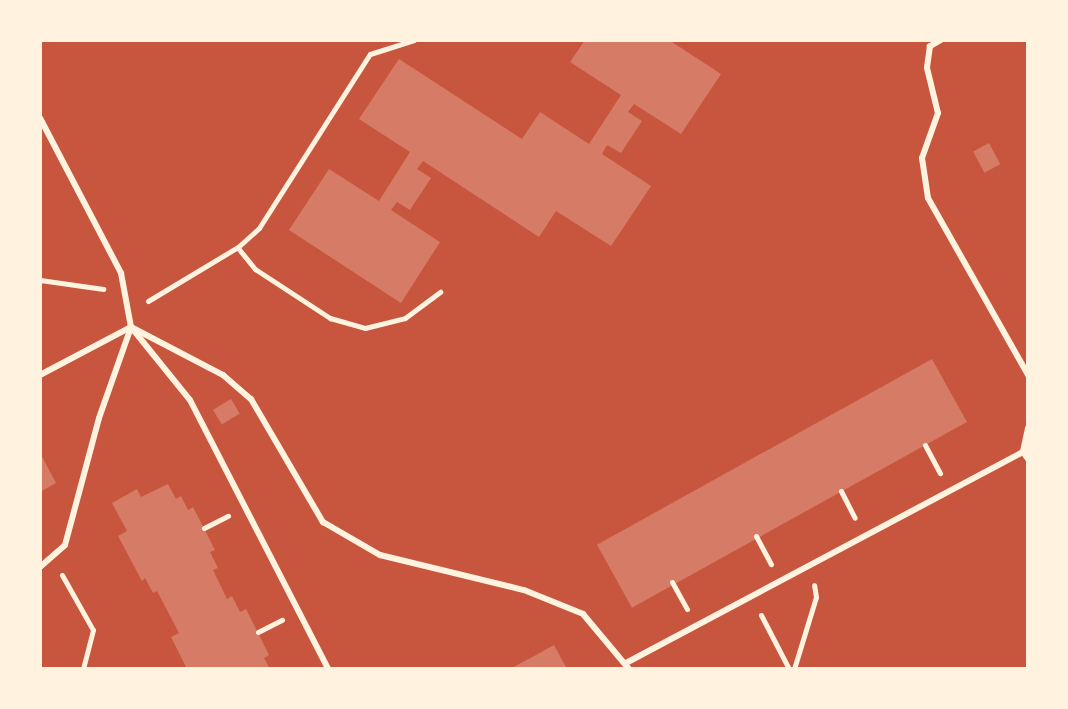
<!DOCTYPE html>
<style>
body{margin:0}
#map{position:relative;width:1068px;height:709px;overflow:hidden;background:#c8553d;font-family:"Nunito Sans",sans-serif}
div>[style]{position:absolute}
.building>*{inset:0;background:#d67c66;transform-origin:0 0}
.path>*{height:5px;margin:-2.5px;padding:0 2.5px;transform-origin:2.5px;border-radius:2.5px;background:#fff3e0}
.service>*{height:6px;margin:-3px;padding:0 3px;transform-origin:3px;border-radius:3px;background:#fff3e0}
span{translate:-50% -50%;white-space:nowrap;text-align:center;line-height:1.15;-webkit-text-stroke:6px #fff3e0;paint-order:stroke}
.frame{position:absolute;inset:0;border:42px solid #fff3e0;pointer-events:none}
</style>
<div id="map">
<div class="building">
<i style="clip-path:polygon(585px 40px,669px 40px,721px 74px,681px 134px,634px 104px,628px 112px,642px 121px,621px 153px,607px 145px,602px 154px,651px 186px,611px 246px,556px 211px,539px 237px,423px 161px,417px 169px,431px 178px,410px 210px,397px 202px,391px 210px,440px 242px,401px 303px,289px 230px,329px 169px,379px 201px,410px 152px,359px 119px,399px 59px,522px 139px,540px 112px,589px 144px,621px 95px,570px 62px)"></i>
<i style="left:989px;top:143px;width:24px;height:18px;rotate:62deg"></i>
<i style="left:932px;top:359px;width:72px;height:383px;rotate:61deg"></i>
<i style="left:231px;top:399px;width:17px;height:21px;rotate:59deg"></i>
<i style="clip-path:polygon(40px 453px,56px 483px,40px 492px)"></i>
<i style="clip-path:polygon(168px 484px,176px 499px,181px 496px,188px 510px,193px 507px,215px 550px,210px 552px,218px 568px,213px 570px,227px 599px,232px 596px,240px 612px,246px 609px,269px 655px,264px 658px,270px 669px,187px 669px,171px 637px,179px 633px,157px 591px,153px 593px,145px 578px,142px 581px,118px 536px,127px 531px,112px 503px,137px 489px,141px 497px)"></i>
<i style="clip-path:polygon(554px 645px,567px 669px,510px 669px,536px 655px)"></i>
</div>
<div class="path">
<i style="left:238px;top:248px;width:27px;rotate:51deg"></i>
<i style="left:255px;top:269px;width:90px;rotate:33.2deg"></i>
<i style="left:330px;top:318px;width:36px;rotate:16deg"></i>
<i style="left:365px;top:328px;width:41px;rotate:-14deg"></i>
<i style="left:405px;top:318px;width:44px;rotate:-36.6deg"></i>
<i style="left:40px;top:280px;width:64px;rotate:8.1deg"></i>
<i style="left:148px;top:301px;width:105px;rotate:-31deg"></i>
<i style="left:238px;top:247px;width:28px;rotate:-42deg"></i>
<i style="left:259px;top:228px;width:206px;rotate:-57.5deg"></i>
<i style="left:370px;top:54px;width:46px;rotate:-17.7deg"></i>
<i style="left:925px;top:445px;width:32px;rotate:62deg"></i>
<i style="left:841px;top:491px;width:30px;rotate:63deg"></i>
<i style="left:204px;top:528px;width:27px;rotate:-27deg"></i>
<i style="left:756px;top:536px;width:32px;rotate:62deg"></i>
<i style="left:62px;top:575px;width:63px;rotate:60.6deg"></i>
<i style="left:93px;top:630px;width:40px;rotate:104.4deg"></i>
<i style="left:672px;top:582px;width:31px;rotate:61deg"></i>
<i style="left:761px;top:615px;width:61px;rotate:62.6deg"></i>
<i style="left:258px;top:632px;width:27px;rotate:-27deg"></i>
<i style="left:794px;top:669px;width:75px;rotate:-73deg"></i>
<i style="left:816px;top:597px;width:12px;rotate:-99deg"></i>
</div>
<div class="service">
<i style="left:941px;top:40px;width:13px;rotate:151deg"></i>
<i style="left:930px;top:46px;width:22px;rotate:98deg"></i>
<i style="left:927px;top:68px;width:46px;rotate:76.3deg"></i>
<i style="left:938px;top:113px;width:48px;rotate:109.6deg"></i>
<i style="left:922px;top:158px;width:40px;rotate:81.5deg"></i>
<i style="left:928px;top:198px;width:203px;rotate:60.5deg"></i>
<i style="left:40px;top:118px;width:175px;rotate:62.4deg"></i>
<i style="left:121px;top:273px;width:55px;rotate:79.5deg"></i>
<i style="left:131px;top:327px;width:94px;rotate:51.1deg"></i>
<i style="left:190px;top:400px;width:302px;rotate:62.8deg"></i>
<i style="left:131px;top:327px;width:104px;rotate:27.6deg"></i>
<i style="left:223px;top:375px;width:37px;rotate:41deg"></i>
<i style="left:251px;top:399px;width:143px;rotate:59.7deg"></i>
<i style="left:323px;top:522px;width:66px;rotate:30.1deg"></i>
<i style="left:380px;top:555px;width:148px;rotate:13.7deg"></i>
<i style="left:524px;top:590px;width:64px;rotate:22.1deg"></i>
<i style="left:583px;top:614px;width:72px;rotate:50.1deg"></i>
<i style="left:40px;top:375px;width:103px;rotate:-27.8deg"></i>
<i style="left:1028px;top:428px;width:25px;rotate:102deg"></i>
<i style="left:1023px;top:452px;width:9px;rotate:54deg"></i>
<i style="left:40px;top:567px;width:33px;rotate:-41deg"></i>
<i style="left:65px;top:545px;width:131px;rotate:-75deg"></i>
<i style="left:99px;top:418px;width:96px;rotate:-70.6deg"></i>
<i style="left:626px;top:663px;width:450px;rotate:-28deg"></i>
</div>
<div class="frame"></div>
</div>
